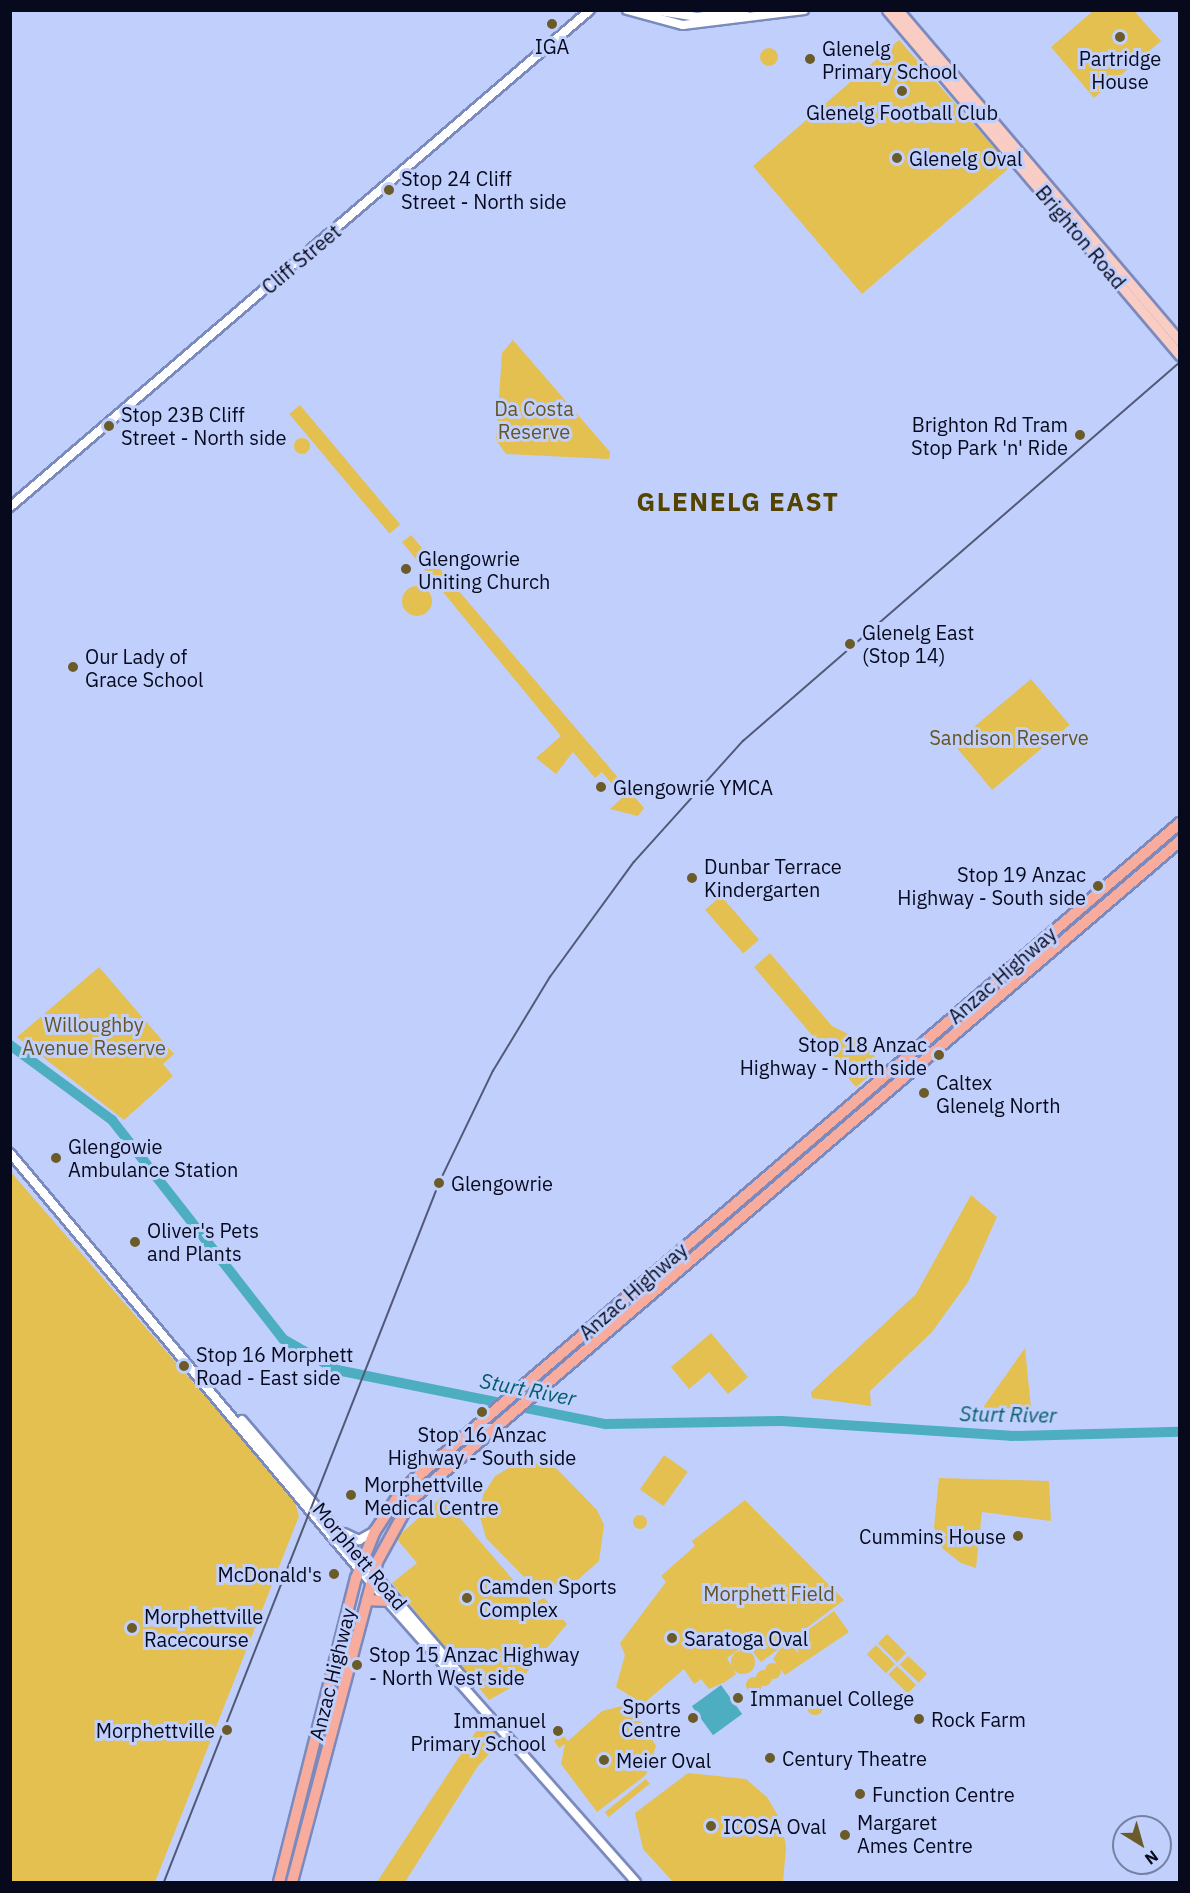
<!DOCTYPE html>
<style>
body{margin:0}
#map{position:relative;width:1190px;height:1893px;overflow:hidden;background:#c1cffc;font-family:"IBM Plex Sans",sans-serif}
div>[style]{position:absolute}
.green>*{inset:0;background:#e3c04f;transform-origin:0 0}
.round{border-radius:50%}
.water>*{inset:0;background:#4caec0;transform-origin:0 0}
.river>*{height:10px;margin:-5px;padding:0 5px;transform-origin:5px;border-radius:5px;background:#4caec0}
.roads{filter:drop-shadow(2px 0 #7b8abe) drop-shadow(-2px 0 #7b8abe) drop-shadow(0 2px #7b8abe) drop-shadow(0 -2px #7b8abe)}
.secondary>*{height:8px;margin:-4px;padding:0 4px;transform-origin:4px;border-radius:4px;background:#fff}
.primary>*{height:9px;margin:-4.5px;padding:0 4.5px;transform-origin:4.5px;border-radius:4.5px;background:#facdc4}
.highway>*{height:10px;margin:-5px;padding:0 5px;transform-origin:5px;border-radius:5px;background:#f7ac9d}
.tram>*{height:1.5px;margin:-0.75px;padding:0 0.75px;transform-origin:0.75px;border-radius:0.75px;background:#525977}
.dots>*{width:16px;height:16px;translate:-50% -50%;box-sizing:border-box;border:3px solid #c1cffc;border-radius:50%}
span{translate:-50% -50%;white-space:nowrap;text-align:center;line-height:1.15;-webkit-text-stroke:6px #c1cffc;paint-order:stroke}
.poi-label{font-size:20px;color:#070a1d}
.left{translate:0 -50%;text-align:left}
.right{translate:-100% -50%;text-align:right}
.street-label{font-size:20px;color:#070a1d}
.park-label{font-size:20px;color:#665520}
.water-label{font-size:21px;color:#045c69;font-style:italic}
.district-label{font-size:26px;color:#554300;font-weight:700;letter-spacing:1.5px}
.frame{position:absolute;inset:0;border:12px solid #070a1d;pointer-events:none}
.north{position:absolute;left:1112px;top:1815px;width:60px;height:60px;box-sizing:border-box;background:#c1cffc;border:2px solid #7780a3;border-radius:50%;rotate:143deg;font-size:16px;font-weight:700;line-height:24px;text-align:center;color:#070a1d}
.north::after{content:'';display:block;margin:auto;width:21px;height:27px;background:#6b5b29;clip-path:polygon(50% 0,100% 100%,50% 72%,0 100%)}
</style>
<div id="map">
<div class="green">
<i style="clip-path:polygon(1093px 11px,1134px 11px,1161px 41px,1094px 98px,1051px 47px)"></i>
<i style="clip-path:polygon(899px 40px,1007px 162px,1007px 170px,862px 294px,753px 166px)"></i>
<i class="round" style="left:760px;top:48px;width:18px;height:18px"></i>
<i style="clip-path:polygon(513px 340px,610px 452px,609px 459px,506px 454px,496px 440px,502px 353px)"></i>
<i style="left:300px;top:405px;width:156px;height:14px;rotate:50deg"></i>
<i class="round" style="left:294px;top:438px;width:16px;height:16px"></i>
<i style="clip-path:polygon(411px 535px,644px 808px,638px 816px,610px 809px,623px 797px,602px 772px,595px 778px,573px 752px,556px 774px,536px 758px,561px 736px,402px 542px)"></i>
<i class="round" style="left:402px;top:586px;width:30px;height:30px"></i>
<i style="left:1031px;top:679px;width:60px;height:101px;rotate:50deg"></i>
<i style="left:721px;top:896px;width:58px;height:21px;rotate:49deg"></i>
<i style="clip-path:polygon(770px 953px,832px 1026px,862px 1041px,882px 1065px,856px 1087px,754px 967px)"></i>
<i style="clip-path:polygon(99px 967px,174px 1054px,163px 1064px,173px 1076px,124px 1120px,17px 1037px)"></i>
<i style="clip-path:polygon(10px 1171px,294px 1499px,299px 1516px,155px 1882px,11px 1882px)"></i>
<i style="clip-path:polygon(971px 1195px,997px 1217px,968px 1282px,932px 1332px,870px 1391px,871px 1406px,812px 1398px,811px 1392px,916px 1294px)"></i>
<i style="clip-path:polygon(711px 1333px,748px 1377px,728px 1394px,709px 1372px,689px 1389px,671px 1367px)"></i>
<i style="clip-path:polygon(1025px 1348px,1031px 1408px,985px 1409px,984px 1406px)"></i>
<i style="left:664px;top:1455px;width:29px;height:42px;rotate:35deg"></i>
<i style="clip-path:polygon(536px 1462px,557px 1469px,597px 1510px,604px 1525px,599px 1561px,573px 1584px,540px 1585px,525px 1578px,486px 1538px,480px 1517px,483px 1495px,495px 1476px,514px 1465px)"></i>
<i style="clip-path:polygon(939px 1478px,1049px 1481px,1051px 1521px,982px 1512px,976px 1568px,961px 1563px,943px 1549px,934px 1527px)"></i>
<i style="clip-path:polygon(442px 1497px,533px 1603px,544px 1598px,567px 1624px,516px 1685px,489px 1700px,392px 1583px,417px 1563px,396px 1538px)"></i>
<i style="clip-path:polygon(745px 1500px,844px 1600px,761px 1662px,746px 1644px,727px 1658px,736px 1674px,725px 1682px,709px 1689px,701px 1679px,694px 1684px,684px 1669px,643px 1704px,616px 1687px,625px 1655px,620px 1643px,666px 1582px,661px 1576px,695px 1546px,692px 1541px)"></i>
<i class="round" style="left:633px;top:1515px;width:14px;height:14px"></i>
<i style="clip-path:polygon(834px 1611px,849px 1632px,785px 1675px,773px 1659px,779px 1650px,790px 1643px,799px 1654px,794px 1640px)"></i>
<i style="left:887px;top:1634px;width:27px;height:13px;rotate:45deg"></i>
<i style="left:876px;top:1645px;width:27px;height:13px;rotate:45deg"></i>
<i class="round" style="left:731px;top:1650px;width:24px;height:24px"></i>
<i style="left:908px;top:1656px;width:26px;height:12px;rotate:43deg"></i>
<i class="round" style="left:765px;top:1663px;width:16px;height:16px"></i>
<i style="left:897px;top:1666px;width:27px;height:12px;rotate:45deg"></i>
<i class="round" style="left:756px;top:1670px;width:16px;height:16px"></i>
<i class="round" style="left:746px;top:1677px;width:16px;height:16px"></i>
<i class="round" style="left:807px;top:1699px;width:16px;height:16px"></i>
<i style="clip-path:polygon(622px 1706px,642px 1723px,656px 1746px,646px 1775px,597px 1812px,561px 1764px,565px 1744px,559px 1748px,554px 1741px,562px 1734px,568px 1741px,602px 1711px)"></i>
<i style="clip-path:polygon(484px 1719px,502px 1740px,478px 1766px,405px 1882px,377px 1882px)"></i>
<i style="clip-path:polygon(688px 1773px,746px 1779px,767px 1797px,781px 1821px,786px 1847px,783px 1882px,673px 1882px,643px 1849px,635px 1813px)"></i>
<i style="left:646px;top:1779px;width:6px;height:53px;rotate:51deg"></i>
</div>
<div class="water">
<i style="left:721px;top:1685px;width:36px;height:36px;rotate:54deg"></i>
</div>
<div class="river">
<i style="left:10px;top:1045px;width:127px;rotate:36.3deg"></i>
<i style="left:112px;top:1120px;width:278px;rotate:52deg"></i>
<i style="left:283px;top:1339px;width:62px;rotate:29.9deg"></i>
<i style="left:337px;top:1370px;width:274px;rotate:11.4deg"></i>
<i style="left:606px;top:1424px;width:176px;rotate:-1deg"></i>
<i style="left:782px;top:1421px;width:229px;rotate:3.7deg"></i>
<i style="left:1011px;top:1436px;width:169px;rotate:-1.4deg"></i>
</div>
<div class="roads">
<div class="secondary">
<i style="left:627px;top:10px;width:58px;rotate:15deg"></i>
<i style="left:683px;top:25px;width:122px;rotate:-7.1deg"></i>
<i style="left:653px;top:10px;width:45px;rotate:9deg"></i>
<i style="left:697px;top:17px;width:49px;rotate:-8.3deg"></i>
<i style="left:10px;top:507px;width:764px;rotate:-40.59deg"></i>
<i style="left:10px;top:1153px;width:543px;rotate:50.01deg"></i>
<i style="left:359px;top:1569px;width:418px;rotate:48.5deg"></i>
<i style="left:242px;top:1420px;width:348px;rotate:49.4deg"></i>
<i style="left:344px;top:1533px;width:17px;rotate:25deg"></i>
<i style="left:359px;top:1540px;width:18px;rotate:-29deg"></i>
</div>
<div class="primary">
<i style="left:887px;top:10px;width:453px;rotate:49.7deg"></i>
<i style="left:898px;top:10px;width:435px;rotate:49.6deg"></i>
</div>
<div class="highway">
<i style="left:367px;top:1600px;width:21px;rotate:3deg"></i>
<i style="left:279px;top:1882px;width:314px;rotate:-75.8deg"></i>
<i style="left:356px;top:1578px;width:51px;rotate:-68deg"></i>
<i style="left:375px;top:1531px;width:49px;rotate:-56.6deg"></i>
<i style="left:402px;top:1490px;width:1025px;rotate:-40.61deg"></i>
<i style="left:292px;top:1882px;width:331px;rotate:-75.1deg"></i>
<i style="left:377px;top:1562px;width:71px;rotate:-61.3deg"></i>
<i style="left:411px;top:1500px;width:1013px;rotate:-40.6deg"></i>
</div>
</div>
<div class="tram">
<i style="left:164px;top:1882px;width:751px;rotate:-68.52deg"></i>
<i style="left:439px;top:1183px;width:124px;rotate:-64.3deg"></i>
<i style="left:493px;top:1071px;width:110px;rotate:-58.8deg"></i>
<i style="left:550px;top:977px;width:142px;rotate:-53.9deg"></i>
<i style="left:634px;top:862px;width:163px;rotate:-48deg"></i>
<i style="left:743px;top:741px;width:578px;rotate:-40.93deg"></i>
</div>
<div class="dots">
<i style="left:552px;top:24px;background:#6b5b29"></i>
<i style="left:1120px;top:37px;background:#6b5b29"></i>
<i style="left:810px;top:59px;background:#6b5b29"></i>
<i style="left:902px;top:91px;background:#6b5b29"></i>
<i style="left:897px;top:158px;background:#6b5b29"></i>
<i style="left:389px;top:190px;background:#6b5b29"></i>
<i style="left:109px;top:426px;background:#6b5b29"></i>
<i style="left:1080px;top:435px;background:#6b5b29"></i>
<i style="left:406px;top:569px;background:#6b5b29"></i>
<i style="left:850px;top:644px;background:#6b5b29"></i>
<i style="left:73px;top:667px;background:#6b5b29"></i>
<i style="left:601px;top:787px;background:#6b5b29"></i>
<i style="left:692px;top:878px;background:#6b5b29"></i>
<i style="left:1098px;top:886px;background:#6b5b29"></i>
<i style="left:939px;top:1055px;background:#6b5b29"></i>
<i style="left:924px;top:1093px;background:#6b5b29"></i>
<i style="left:56px;top:1158px;background:#6b5b29"></i>
<i style="left:439px;top:1183px;background:#6b5b29"></i>
<i style="left:135px;top:1242px;background:#6b5b29"></i>
<i style="left:184px;top:1366px;background:#6b5b29"></i>
<i style="left:482px;top:1412px;background:#6b5b29"></i>
<i style="left:351px;top:1495px;background:#6b5b29"></i>
<i style="left:1018px;top:1536px;background:#6b5b29"></i>
<i style="left:334px;top:1574px;background:#6b5b29"></i>
<i style="left:467px;top:1598px;background:#6b5b29"></i>
<i style="left:132px;top:1628px;background:#6b5b29"></i>
<i style="left:672px;top:1638px;background:#6b5b29"></i>
<i style="left:357px;top:1665px;background:#6b5b29"></i>
<i style="left:738px;top:1698px;background:#6b5b29"></i>
<i style="left:693px;top:1718px;background:#6b5b29"></i>
<i style="left:919px;top:1719px;background:#6b5b29"></i>
<i style="left:227px;top:1730px;background:#6b5b29"></i>
<i style="left:558px;top:1731px;background:#6b5b29"></i>
<i style="left:770px;top:1758px;background:#6b5b29"></i>
<i style="left:604px;top:1760px;background:#6b5b29"></i>
<i style="left:860px;top:1794px;background:#6b5b29"></i>
<i style="left:711px;top:1826px;background:#6b5b29"></i>
<i style="left:845px;top:1835px;background:#6b5b29"></i>
</div>
<div class="poi-label">
<span style="left:552px;top:46px">IGA</span>
<span class="left" style="left:822px;top:60px">Glenelg<br>Primary School</span>
<span style="left:1120px;top:70px">Partridge<br>House</span>
<span style="left:902px;top:112px">Glenelg Football Club</span>
<span class="left" style="left:909px;top:158px">Glenelg Oval</span>
<span class="left" style="left:401px;top:190px">Stop 24 Cliff<br>Street - North side</span>
<span class="left" style="left:121px;top:426px">Stop 23B Cliff<br>Street - North side</span>
<span class="right" style="left:1068px;top:436px">Brighton Rd Tram<br>Stop Park 'n' Ride</span>
<span class="left" style="left:418px;top:570px">Glengowrie<br>Uniting Church</span>
<span class="left" style="left:862px;top:644px">Glenelg East<br>(Stop 14)</span>
<span class="left" style="left:85px;top:668px">Our Lady of<br>Grace School</span>
<span class="left" style="left:613px;top:787px">Glengowrie YMCA</span>
<span class="left" style="left:704px;top:878px">Dunbar Terrace<br>Kindergarten</span>
<span class="right" style="left:1086px;top:886px">Stop 19 Anzac<br>Highway - South side</span>
<span class="right" style="left:927px;top:1056px">Stop 18 Anzac<br>Highway - North side</span>
<span class="left" style="left:936px;top:1094px">Caltex<br>Glenelg North</span>
<span class="left" style="left:68px;top:1158px">Glengowie<br>Ambulance Station</span>
<span class="left" style="left:451px;top:1183px">Glengowrie</span>
<span class="left" style="left:147px;top:1242px">Oliver's Pets<br>and Plants</span>
<span class="left" style="left:196px;top:1366px">Stop 16 Morphett<br>Road - East side</span>
<span style="left:482px;top:1446px">Stop 16 Anzac<br>Highway - South side</span>
<span class="left" style="left:364px;top:1496px">Morphettville<br>Medical Centre</span>
<span class="right" style="left:1006px;top:1536px">Cummins House</span>
<span class="right" style="left:322px;top:1574px">McDonald's</span>
<span class="left" style="left:479px;top:1598px">Camden Sports<br>Complex</span>
<span class="left" style="left:144px;top:1628px">Morphettville<br>Racecourse</span>
<span class="left" style="left:684px;top:1638px">Saratoga Oval</span>
<span class="left" style="left:369px;top:1666px">Stop 15 Anzac Highway<br>- North West side</span>
<span class="left" style="left:750px;top:1698px">Immanuel College</span>
<span class="right" style="left:681px;top:1718px">Sports<br>Centre</span>
<span class="left" style="left:931px;top:1719px">Rock Farm</span>
<span class="right" style="left:546px;top:1732px">Immanuel<br>Primary School</span>
<span class="right" style="left:215px;top:1730px">Morphettville</span>
<span class="left" style="left:782px;top:1758px">Century Theatre</span>
<span class="left" style="left:616px;top:1760px">Meier Oval</span>
<span class="left" style="left:872px;top:1794px">Function Centre</span>
<span class="left" style="left:857px;top:1834px">Margaret<br>Ames Centre</span>
<span class="left" style="left:723px;top:1826px">ICOSA Oval</span>
</div>
<div class="street-label">
<span style="left:1081px;top:237px;rotate:50deg">Brighton Road</span>
<span style="left:301px;top:259px;rotate:-40deg">Cliff Street</span>
<span style="left:1002px;top:975px;rotate:-41deg">Anzac Highway</span>
<span style="left:633px;top:1291px;rotate:-41deg">Anzac Highway</span>
<span style="left:360px;top:1556px;rotate:50deg">Morphett Road</span>
<span style="left:332px;top:1674px;rotate:-76deg">Anzac Highway</span>
</div>
<div class="park-label">
<span style="left:534px;top:420px">Da Costa<br>Reserve</span>
<span style="left:1009px;top:737px">Sandison Reserve</span>
<span style="left:94px;top:1036px">Willoughby<br>Avenue Reserve</span>
<span style="left:769px;top:1593px">Morphett Field</span>
</div>
<div class="water-label">
<span style="left:528px;top:1389px;rotate:11deg">Sturt River</span>
<span style="left:1008px;top:1414px;rotate:1deg">Sturt River</span>
</div>
<div class="district-label">
<span style="left:738px;top:502px">GLENELG EAST</span>
</div>
<div class="frame"></div>
<div class="north">N</div>
</div>
